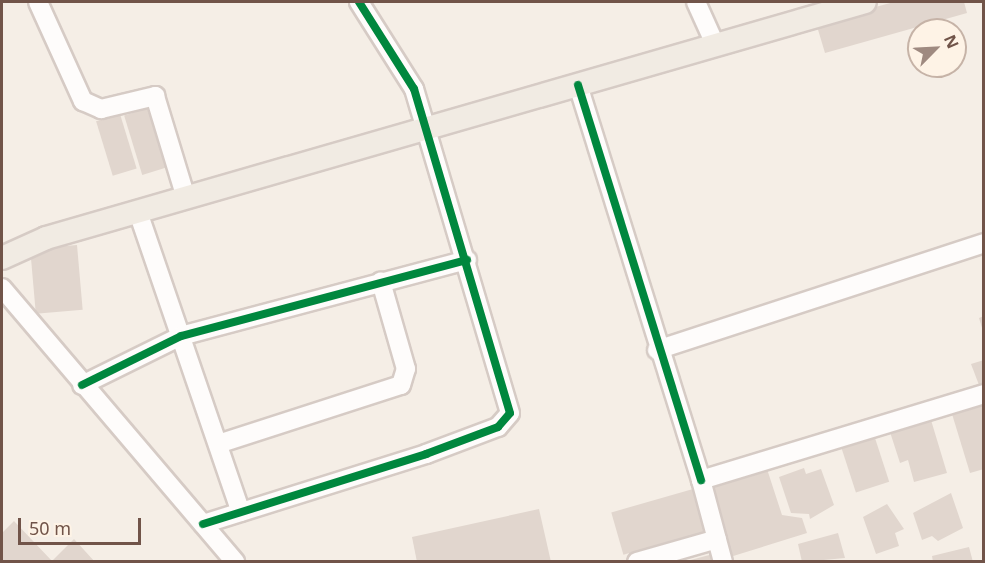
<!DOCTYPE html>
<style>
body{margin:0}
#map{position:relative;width:985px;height:563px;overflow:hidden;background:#f5eee6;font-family:"Noto Sans",sans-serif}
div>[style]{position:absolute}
.building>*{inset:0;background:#e1d6ce;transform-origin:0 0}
.roads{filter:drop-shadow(2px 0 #d6cbc5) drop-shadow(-2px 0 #d6cbc5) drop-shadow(0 2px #d6cbc5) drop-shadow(0 -2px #d6cbc5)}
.minor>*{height:18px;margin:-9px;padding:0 9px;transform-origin:9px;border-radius:9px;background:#fefcfb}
.major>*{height:22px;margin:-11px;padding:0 11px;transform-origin:11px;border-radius:11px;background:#f1ebe3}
.cycleway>*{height:8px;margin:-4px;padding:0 4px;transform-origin:4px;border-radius:4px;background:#00873e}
span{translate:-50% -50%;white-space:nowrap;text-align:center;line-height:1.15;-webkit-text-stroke:4.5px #fef3e6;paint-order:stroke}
.frame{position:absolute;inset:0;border:3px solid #715449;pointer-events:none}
.north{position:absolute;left:907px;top:18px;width:60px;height:60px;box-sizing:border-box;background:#fef3e6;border:2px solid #c6b3a7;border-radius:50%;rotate:66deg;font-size:16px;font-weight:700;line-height:24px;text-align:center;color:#715449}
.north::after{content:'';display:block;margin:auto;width:21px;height:27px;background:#9f8a80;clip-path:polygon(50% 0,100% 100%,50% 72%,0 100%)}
.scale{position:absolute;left:18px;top:518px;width:123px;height:27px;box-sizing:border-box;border:3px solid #715449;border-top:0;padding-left:8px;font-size:18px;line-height:21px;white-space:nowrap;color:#715449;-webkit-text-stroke:4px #fef3e6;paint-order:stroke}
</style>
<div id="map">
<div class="building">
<i style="clip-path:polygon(894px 2px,964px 2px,967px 13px,825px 53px,816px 23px)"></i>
<i style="left:149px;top:108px;width:62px;height:26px;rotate:73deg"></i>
<i style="left:120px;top:114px;width:57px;height:25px;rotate:73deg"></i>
<i style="left:77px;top:245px;width:65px;height:47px;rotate:85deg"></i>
<i style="clip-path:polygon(984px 316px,984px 331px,983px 331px,979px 318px)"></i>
<i style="clip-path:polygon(984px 360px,984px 383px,979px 385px,971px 364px)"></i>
<i style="clip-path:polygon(984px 405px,984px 469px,970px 473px,952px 414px)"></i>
<i style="clip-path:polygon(931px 420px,947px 473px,914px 482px,908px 460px,900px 463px,890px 432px)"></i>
<i style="left:875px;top:438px;width:46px;height:35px;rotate:72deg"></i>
<i style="clip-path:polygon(804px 468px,806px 474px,821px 469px,834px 505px,810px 519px,809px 514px,791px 513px,779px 477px)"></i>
<i style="clip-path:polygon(767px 469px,782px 515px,802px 518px,807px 533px,730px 557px,709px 488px)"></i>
<i style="left:693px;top:489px;width:44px;height:85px;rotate:74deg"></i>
<i style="clip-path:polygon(951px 493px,963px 528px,938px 541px,932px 536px,922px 540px,913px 513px)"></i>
<i style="clip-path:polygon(887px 504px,904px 529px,895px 533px,899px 546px,876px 554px,863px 517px)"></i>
<i style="clip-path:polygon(539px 509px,551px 562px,417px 562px,412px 537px)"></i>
<i style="clip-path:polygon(14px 521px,52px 561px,74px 539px,95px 562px,2px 562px,2px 533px)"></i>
<i style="clip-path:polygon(838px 533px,845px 558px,802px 562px,798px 544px)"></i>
<i style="clip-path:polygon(969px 547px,973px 562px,933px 562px,932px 556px)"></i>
<i style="clip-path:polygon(713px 554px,716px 562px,687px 562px,687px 561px)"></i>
</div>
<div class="roads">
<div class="minor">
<i style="left:38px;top:2px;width:109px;rotate:65.6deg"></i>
<i style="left:83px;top:101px;width:20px;rotate:24deg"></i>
<i style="left:101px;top:109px;width:56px;rotate:-13.5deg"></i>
<i style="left:155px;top:96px;width:107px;rotate:73.1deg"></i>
<i style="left:696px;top:2px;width:46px;rotate:65.7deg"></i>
<i style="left:578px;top:85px;width:414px;rotate:72.7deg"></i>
<i style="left:138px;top:212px;width:317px;rotate:71.1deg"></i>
<i style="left:2px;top:288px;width:360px;rotate:49.6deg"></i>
<i style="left:657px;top:350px;width:344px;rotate:-18.1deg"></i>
<i style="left:82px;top:385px;width:110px;rotate:-26.3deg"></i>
<i style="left:181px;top:336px;width:296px;rotate:-14.9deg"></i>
<i style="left:218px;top:444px;width:192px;rotate:-17.9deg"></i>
<i style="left:401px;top:385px;width:17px;rotate:-73deg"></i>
<i style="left:406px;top:369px;width:91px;rotate:-106deg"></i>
<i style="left:203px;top:524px;width:234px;rotate:-17.4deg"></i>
<i style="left:426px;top:454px;width:77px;rotate:-20.6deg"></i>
<i style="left:498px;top:427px;width:18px;rotate:-49deg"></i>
<i style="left:510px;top:413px;width:338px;rotate:-106.5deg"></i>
<i style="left:414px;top:89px;width:103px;rotate:-122.3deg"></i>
<i style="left:637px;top:562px;width:83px;rotate:-16deg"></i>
<i style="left:723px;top:562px;width:85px;rotate:-105deg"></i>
<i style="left:701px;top:480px;width:296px;rotate:-16.9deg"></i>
</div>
<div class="major">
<i style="left:2px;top:258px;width:48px;rotate:-24.4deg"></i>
<i style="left:46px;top:238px;width:852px;rotate:-16.07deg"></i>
</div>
</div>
<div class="cycleway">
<i style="left:578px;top:85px;width:414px;rotate:72.7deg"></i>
<i style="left:82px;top:385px;width:110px;rotate:-26.3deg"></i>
<i style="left:181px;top:336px;width:296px;rotate:-14.9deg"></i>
<i style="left:203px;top:524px;width:234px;rotate:-17.4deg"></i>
<i style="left:426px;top:454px;width:77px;rotate:-20.6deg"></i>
<i style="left:498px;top:427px;width:18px;rotate:-49deg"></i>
<i style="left:510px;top:413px;width:338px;rotate:-106.5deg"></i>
<i style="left:414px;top:89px;width:103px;rotate:-122.3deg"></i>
</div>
<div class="frame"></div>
<div class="north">N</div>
<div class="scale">50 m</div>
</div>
